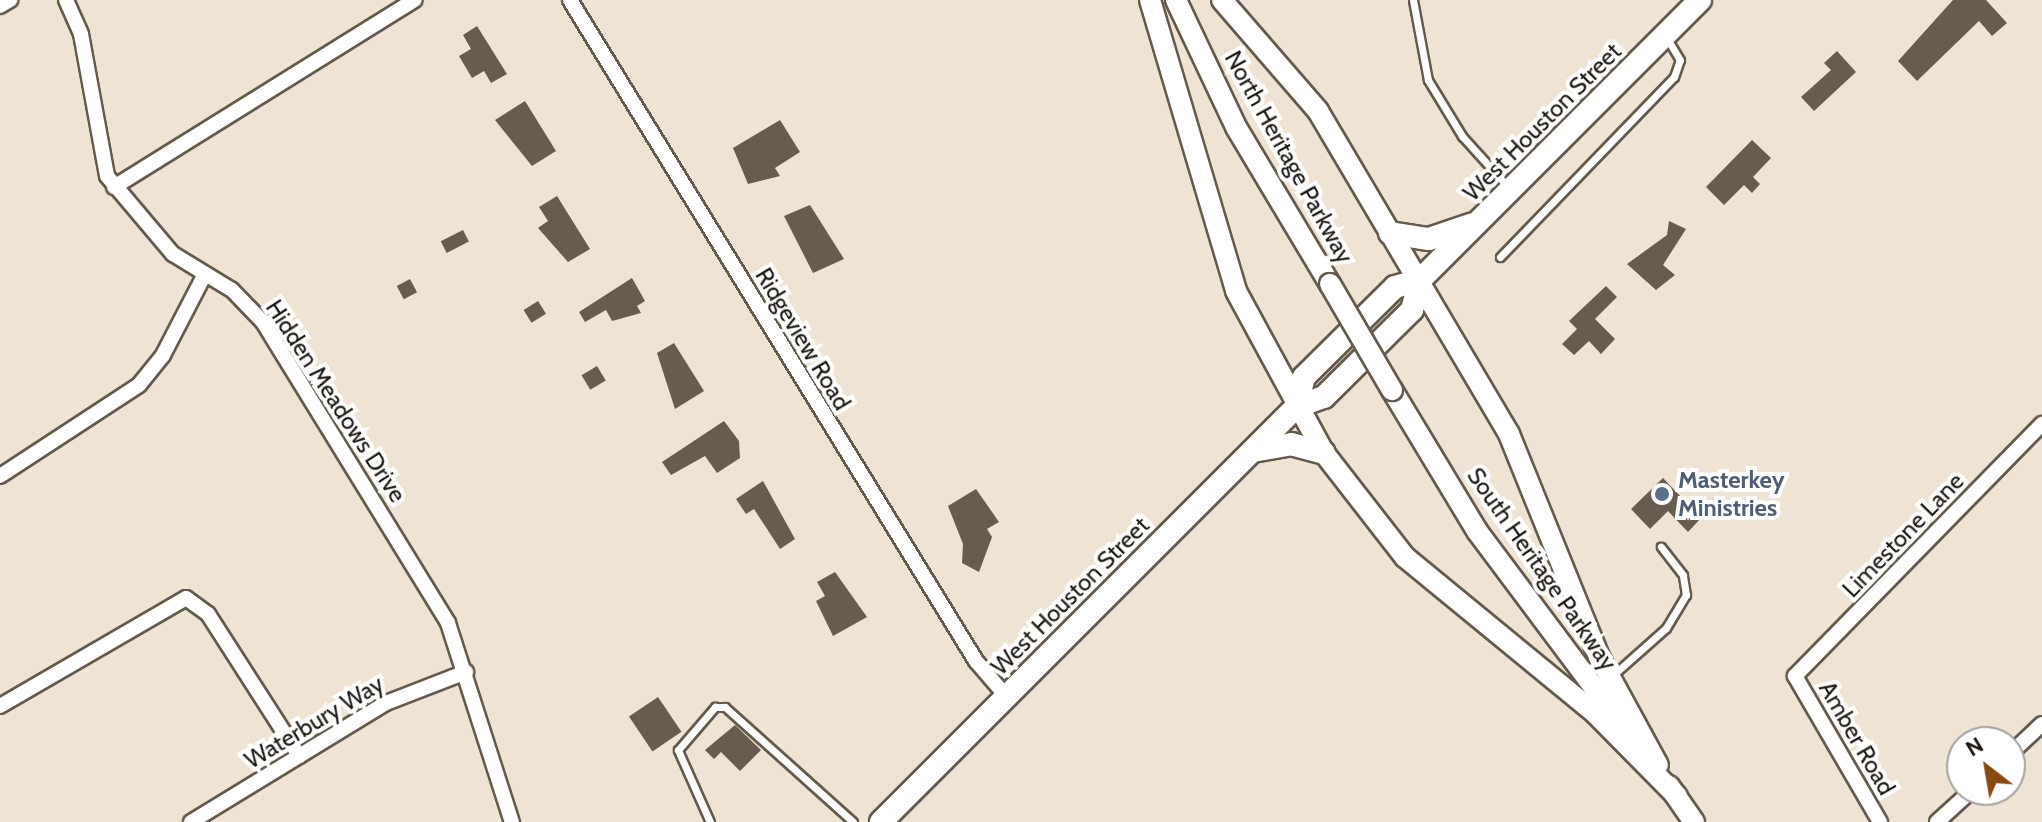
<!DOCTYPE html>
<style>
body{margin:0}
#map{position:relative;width:2042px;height:822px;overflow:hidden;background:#efe3d3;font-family:Cabin,sans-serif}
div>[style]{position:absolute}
.building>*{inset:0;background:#675c4f;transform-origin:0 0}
.roads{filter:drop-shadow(2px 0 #645a4c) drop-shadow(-2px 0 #645a4c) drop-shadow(0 2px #645a4c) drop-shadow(0 -2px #645a4c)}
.lane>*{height:7px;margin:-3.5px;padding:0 3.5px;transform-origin:3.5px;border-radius:3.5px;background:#fff}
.street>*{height:14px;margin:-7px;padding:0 7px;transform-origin:7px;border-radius:7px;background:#fff}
.secondary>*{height:20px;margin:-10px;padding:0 10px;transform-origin:10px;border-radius:10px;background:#fff}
.primary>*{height:22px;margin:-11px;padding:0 11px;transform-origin:11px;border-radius:11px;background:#fff}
.bridges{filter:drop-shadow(2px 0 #645a4c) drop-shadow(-2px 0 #645a4c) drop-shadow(0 2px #645a4c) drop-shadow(0 -2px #645a4c)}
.secondary-bridge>*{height:20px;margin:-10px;padding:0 10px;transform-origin:10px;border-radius:10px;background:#fff}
.dots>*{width:22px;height:22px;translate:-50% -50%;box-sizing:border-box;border:4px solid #fff;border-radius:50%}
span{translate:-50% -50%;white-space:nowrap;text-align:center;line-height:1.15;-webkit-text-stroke:8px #fff;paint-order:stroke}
.street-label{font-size:24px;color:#1a1611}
.service-label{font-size:24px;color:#4e5e75;font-weight:700}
.left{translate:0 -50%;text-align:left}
.north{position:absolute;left:1946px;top:726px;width:80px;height:80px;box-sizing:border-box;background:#fff;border:2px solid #a3a2a0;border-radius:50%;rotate:329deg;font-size:22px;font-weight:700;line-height:32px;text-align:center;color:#1a1611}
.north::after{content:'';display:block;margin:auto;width:28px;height:36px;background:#884910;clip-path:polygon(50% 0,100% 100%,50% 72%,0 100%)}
</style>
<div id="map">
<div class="building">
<i style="clip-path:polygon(1953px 0,1986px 0,2007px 23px,1992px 36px,1979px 21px,1917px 81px,1898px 61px)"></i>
<i style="clip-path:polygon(477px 26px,507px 74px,491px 83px,484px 71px,472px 78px,459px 56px,471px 49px,463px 35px)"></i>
<i style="clip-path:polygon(1837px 51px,1856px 72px,1814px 111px,1801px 97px,1831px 70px,1824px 63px)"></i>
<i style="clip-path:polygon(525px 101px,556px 151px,532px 166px,495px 120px)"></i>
<i style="clip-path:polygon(780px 120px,800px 152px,775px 168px,780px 176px,748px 184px,733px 148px)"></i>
<i style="clip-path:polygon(1752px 140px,1771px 158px,1753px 177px,1760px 184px,1752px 193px,1744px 185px,1724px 205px,1706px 187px)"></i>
<i style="clip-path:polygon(557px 196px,590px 249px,568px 262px,538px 228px,548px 221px,539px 207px)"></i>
<i style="clip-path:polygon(810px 205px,844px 259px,813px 273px,784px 216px)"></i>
<i style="clip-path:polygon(1669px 221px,1686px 229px,1663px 265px,1675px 275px,1656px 290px,1627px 264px,1667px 235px)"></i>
<i style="left:463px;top:230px;width:13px;height:25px;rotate:63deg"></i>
<i style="clip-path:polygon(632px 278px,645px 301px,637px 306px,641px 313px,612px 321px,606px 310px,585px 322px,579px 312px)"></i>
<i style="left:410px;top:279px;width:15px;height:15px;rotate:62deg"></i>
<i style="clip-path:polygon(1606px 286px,1617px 297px,1595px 319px,1615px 339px,1601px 354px,1589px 341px,1574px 355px,1562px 344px,1577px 329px,1569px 321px)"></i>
<i style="left:538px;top:301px;width:15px;height:17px;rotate:58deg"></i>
<i style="clip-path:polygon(674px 343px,704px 391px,675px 409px,657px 353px)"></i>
<i style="left:597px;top:366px;width:17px;height:18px;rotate:59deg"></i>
<i style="clip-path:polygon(724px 421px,739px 441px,740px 458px,717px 473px,705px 456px,671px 475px,662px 462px)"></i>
<i style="clip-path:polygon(1663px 478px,1701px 518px,1688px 532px,1668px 511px,1650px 529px,1631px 509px)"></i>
<i style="clip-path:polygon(763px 481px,795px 539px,780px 549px,754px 509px,746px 514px,736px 499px)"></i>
<i style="clip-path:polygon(976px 489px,999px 522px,987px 529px,992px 537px,979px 572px,962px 563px,963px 544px,948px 506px)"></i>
<i style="clip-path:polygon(835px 572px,867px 617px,833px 636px,816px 601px,825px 596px,817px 582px)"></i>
<i style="left:658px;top:697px;width:42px;height:35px;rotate:56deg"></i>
<i style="clip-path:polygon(735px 725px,761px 750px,740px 771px,721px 752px,714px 759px,705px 750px)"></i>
</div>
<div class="roads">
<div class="lane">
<i style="left:1413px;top:0;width:81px;rotate:79.4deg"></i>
<i style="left:1428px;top:80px;width:66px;rotate:58.7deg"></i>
<i style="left:1462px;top:136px;width:70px;rotate:47.9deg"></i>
<i style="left:1500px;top:257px;width:250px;rotate:-46deg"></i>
<i style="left:1674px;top:77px;width:18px;rotate:-71deg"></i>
<i style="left:1680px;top:60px;width:26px;rotate:-121deg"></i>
<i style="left:1612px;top:676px;width:72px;rotate:-41.6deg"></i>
<i style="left:1666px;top:628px;width:39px;rotate:-59deg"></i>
<i style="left:1686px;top:595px;width:20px;rotate:-99deg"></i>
<i style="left:1683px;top:575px;width:36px;rotate:-128deg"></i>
<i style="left:710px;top:822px;width:79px;rotate:-114deg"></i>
<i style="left:678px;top:750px;width:57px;rotate:-49.3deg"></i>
<i style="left:715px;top:707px;width:10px"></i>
<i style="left:725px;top:707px;width:172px;rotate:41.9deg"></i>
</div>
<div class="street">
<i style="left:66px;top:0;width:37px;rotate:66deg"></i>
<i style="left:81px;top:34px;width:144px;rotate:79.6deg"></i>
<i style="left:107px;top:176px;width:102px;rotate:49.8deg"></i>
<i style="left:173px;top:254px;width:69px;rotate:31.4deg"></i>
<i style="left:232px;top:290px;width:45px;rotate:45.9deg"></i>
<i style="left:263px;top:322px;width:353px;rotate:58.4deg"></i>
<i style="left:448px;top:623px;width:209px;rotate:72.2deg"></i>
<i style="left:570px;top:0;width:776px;rotate:58.44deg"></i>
<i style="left:976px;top:661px;width:46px;rotate:49.4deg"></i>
<i style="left:0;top:6px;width:12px;rotate:-31deg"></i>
<i style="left:114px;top:187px;width:354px;rotate:-31.9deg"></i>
<i style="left:0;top:476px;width:166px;rotate:-33.2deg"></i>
<i style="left:139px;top:385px;width:38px;rotate:-51deg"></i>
<i style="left:163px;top:355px;width:89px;rotate:-62.6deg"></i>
<i style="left:0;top:706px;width:215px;rotate:-30.1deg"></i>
<i style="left:186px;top:598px;width:27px;rotate:36deg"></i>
<i style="left:208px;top:614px;width:169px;rotate:57.3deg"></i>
<i style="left:2010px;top:754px;width:44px;rotate:-43.2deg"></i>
<i style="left:191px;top:822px;width:228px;rotate:-31.4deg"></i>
<i style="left:386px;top:703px;width:86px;rotate:-21.2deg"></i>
<i style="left:1880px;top:822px;width:169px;rotate:-120.2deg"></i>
<i style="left:1795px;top:676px;width:353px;rotate:-45.6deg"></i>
<i style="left:1937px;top:822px;width:47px;rotate:-42.4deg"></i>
</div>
<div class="secondary">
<i style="left:1150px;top:0;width:303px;rotate:73.5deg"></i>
<i style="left:1236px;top:291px;width:184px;rotate:61.5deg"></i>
<i style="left:1324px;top:453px;width:132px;rotate:52.1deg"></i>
<i style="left:1405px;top:557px;width:247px;rotate:39.4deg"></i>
<i style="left:1596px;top:714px;width:115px;rotate:45.4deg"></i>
<i style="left:1176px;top:0;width:140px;rotate:64.7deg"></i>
<i style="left:1236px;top:127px;width:183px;rotate:59.1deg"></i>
<i style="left:1222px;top:0;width:147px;rotate:49.1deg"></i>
<i style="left:1318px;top:111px;width:375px;rotate:59.4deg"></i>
<i style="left:1509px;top:434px;width:240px;rotate:68deg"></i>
<i style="left:1599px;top:657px;width:123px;rotate:61.4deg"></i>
<i style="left:1392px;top:390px;width:165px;rotate:58.9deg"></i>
<i style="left:1477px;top:531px;width:244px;rotate:53.2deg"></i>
<i style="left:1669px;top:786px;width:44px;rotate:55.2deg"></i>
</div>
<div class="primary">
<i style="left:1390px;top:233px;width:39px;rotate:9deg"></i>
<i style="left:1429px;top:239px;width:46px;rotate:-18.8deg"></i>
<i style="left:1296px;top:407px;width:31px;rotate:-75deg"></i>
<i style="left:1304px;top:377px;width:128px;rotate:-44.7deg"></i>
<i style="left:1395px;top:287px;width:26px;rotate:-16deg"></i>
<i style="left:1253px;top:451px;width:39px;rotate:-10deg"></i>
<i style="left:1291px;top:444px;width:34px;rotate:15deg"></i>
<i style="left:881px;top:822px;width:587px;rotate:-45deg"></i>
<i style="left:1296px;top:407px;width:30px;rotate:-20deg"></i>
<i style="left:1324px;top:397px;width:124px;rotate:-44.7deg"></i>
<i style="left:1412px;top:310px;width:31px;rotate:-75deg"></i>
<i style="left:1420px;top:280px;width:396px;rotate:-45deg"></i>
</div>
</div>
<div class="bridges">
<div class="secondary-bridge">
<i style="left:1330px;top:284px;width:123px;rotate:59.7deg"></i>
</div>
</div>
<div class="dots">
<i style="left:1662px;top:494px;background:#5c6f8a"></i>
</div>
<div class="street-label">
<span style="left:1542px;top:122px;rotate:-45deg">West Houston Street</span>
<span style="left:1289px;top:157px;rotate:61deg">North Heritage Parkway</span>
<span style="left:803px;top:339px;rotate:59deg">Ridgeview Road</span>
<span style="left:336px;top:401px;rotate:57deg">Hidden Meadows Drive</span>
<span style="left:1903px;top:535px;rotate:-46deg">Limestone Lane</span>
<span style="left:1542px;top:569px;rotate:55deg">South Heritage Parkway</span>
<span style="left:1070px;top:596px;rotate:-45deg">West Houston Street</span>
<span style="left:314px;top:722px;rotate:-31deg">Waterbury Way</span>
<span style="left:1857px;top:738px;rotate:60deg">Amber Road</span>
</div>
<div class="service-label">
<span class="left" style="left:1678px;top:494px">Masterkey<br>Ministries</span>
</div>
<div class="north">N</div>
</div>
